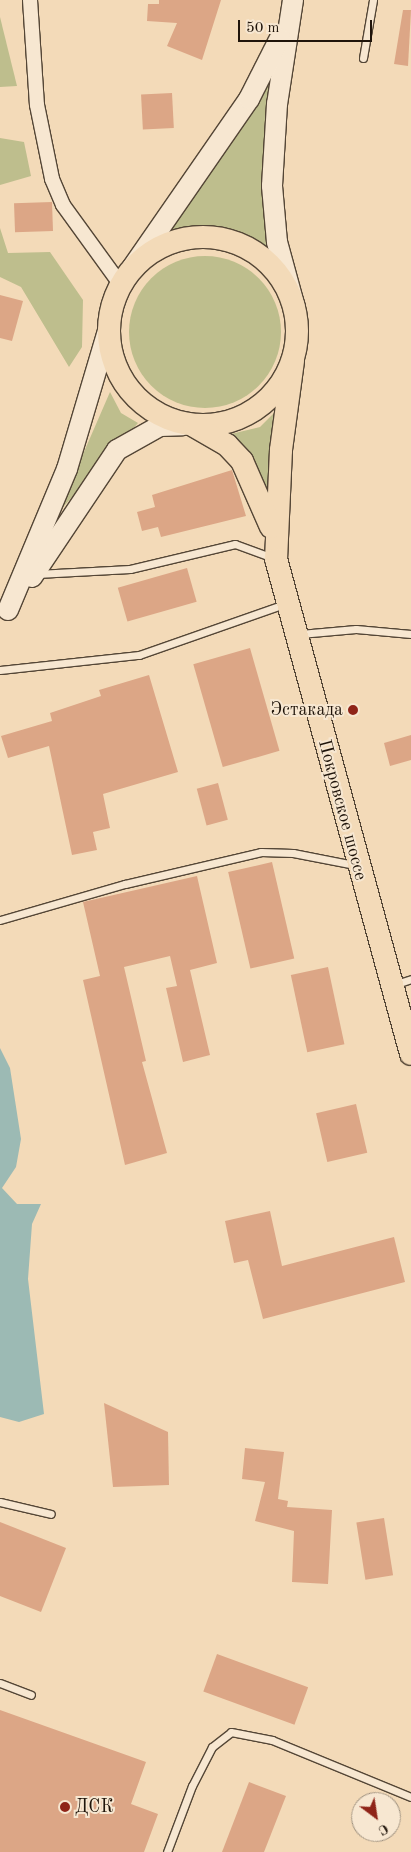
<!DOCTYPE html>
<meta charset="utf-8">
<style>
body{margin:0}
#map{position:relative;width:411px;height:1852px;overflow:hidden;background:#f3dab8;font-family:"Old Standard TT",serif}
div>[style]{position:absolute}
.green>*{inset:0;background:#bebe8d}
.round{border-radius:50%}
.water>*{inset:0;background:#9cbab4}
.building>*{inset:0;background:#dca686;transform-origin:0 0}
.roads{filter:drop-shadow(1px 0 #544636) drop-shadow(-1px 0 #544636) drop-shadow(0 1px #544636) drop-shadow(0 -1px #544636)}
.lane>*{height:7px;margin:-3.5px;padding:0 3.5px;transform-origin:3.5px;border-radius:3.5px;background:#f7e7d1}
.street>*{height:14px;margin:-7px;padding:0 7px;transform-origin:7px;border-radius:7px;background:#f7e7d1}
.secondary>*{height:20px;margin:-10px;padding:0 10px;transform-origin:10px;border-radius:10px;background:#f7e7d1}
.primary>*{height:22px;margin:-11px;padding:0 11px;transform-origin:11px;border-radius:11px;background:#f3dab8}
.primary>.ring{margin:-11px;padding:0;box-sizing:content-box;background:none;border:22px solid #f3dab8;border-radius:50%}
.dots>*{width:14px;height:14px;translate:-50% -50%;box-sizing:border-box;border:2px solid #f7e7d1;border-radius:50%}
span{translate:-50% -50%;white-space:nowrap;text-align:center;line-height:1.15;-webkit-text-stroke:4px #f7e7d1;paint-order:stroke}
.poi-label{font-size:18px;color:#1f140a}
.right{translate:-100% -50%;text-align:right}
.left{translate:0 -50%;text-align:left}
.street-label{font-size:18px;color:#1f140a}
.north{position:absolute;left:351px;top:1792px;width:50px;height:50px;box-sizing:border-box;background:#f7e7d1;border:1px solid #a19381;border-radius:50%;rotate:149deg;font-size:14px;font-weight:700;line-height:20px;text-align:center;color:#1f140a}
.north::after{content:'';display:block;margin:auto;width:18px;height:22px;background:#8f2418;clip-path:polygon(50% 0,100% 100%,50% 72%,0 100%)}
.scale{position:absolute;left:238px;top:20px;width:134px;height:22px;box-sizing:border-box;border:2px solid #1f140a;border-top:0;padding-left:6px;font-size:15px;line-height:18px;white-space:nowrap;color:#1f140a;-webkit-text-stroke:4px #f7e7d1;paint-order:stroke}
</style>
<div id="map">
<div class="green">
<i style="clip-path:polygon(0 17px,17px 86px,0 87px)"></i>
<i style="clip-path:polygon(271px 79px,279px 256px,240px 234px,167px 235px)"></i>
<i style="clip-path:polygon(0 138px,24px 142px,31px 176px,0 185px)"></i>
<i style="clip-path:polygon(0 228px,8px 253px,50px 252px,83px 300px,82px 347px,69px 367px,21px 287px,0 277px)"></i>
<i class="round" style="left:129px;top:256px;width:152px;height:152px"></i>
<i style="clip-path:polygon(110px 392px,121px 413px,138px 423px,57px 514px)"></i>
<i style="clip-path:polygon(280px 407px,275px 500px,231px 434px,260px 427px)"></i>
</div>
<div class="water">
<i style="clip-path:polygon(0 1048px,10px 1068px,21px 1139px,16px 1167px,2px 1188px,17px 1204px,41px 1204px,32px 1224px,28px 1279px,44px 1414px,19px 1422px,0 1417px)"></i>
</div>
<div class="building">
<i style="clip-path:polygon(159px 0,221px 0,202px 60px,167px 46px,177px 23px,147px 21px,148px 4px,159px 4px)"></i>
<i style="clip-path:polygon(403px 10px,411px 10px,408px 66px,394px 64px)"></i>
<i style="left:172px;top:93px;width:35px;height:31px;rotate:87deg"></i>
<i style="left:52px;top:202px;width:29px;height:38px;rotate:88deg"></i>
<i style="clip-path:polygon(0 295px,23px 301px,12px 341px,0 338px)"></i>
<i style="clip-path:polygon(232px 470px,246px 516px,161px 537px,158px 527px,142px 531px,137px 512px,155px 507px,152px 495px)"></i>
<i style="left:187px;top:568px;width:35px;height:72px;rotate:74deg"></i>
<i style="left:250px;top:648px;width:107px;height:59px;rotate:74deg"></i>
<i style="clip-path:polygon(149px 675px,178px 772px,103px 794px,110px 828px,93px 832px,97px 850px,72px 855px,49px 746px,8px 758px,1px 736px,52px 721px,50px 713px,101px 696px,99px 690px)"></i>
<i style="clip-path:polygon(411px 735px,411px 760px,390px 766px,384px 743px)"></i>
<i style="left:218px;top:783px;width:38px;height:22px;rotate:75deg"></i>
<i style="left:272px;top:862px;width:99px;height:45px;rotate:77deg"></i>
<i style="clip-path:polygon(197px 876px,217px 963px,190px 970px,210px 1055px,183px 1062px,166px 988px,177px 986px,170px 956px,124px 967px,146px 1061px,142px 1062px,167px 1153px,125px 1165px,83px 980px,100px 976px,83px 902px)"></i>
<i style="left:328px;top:967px;width:79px;height:38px;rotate:78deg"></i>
<i style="left:356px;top:1104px;width:50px;height:41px;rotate:77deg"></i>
<i style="clip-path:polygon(270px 1211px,282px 1266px,394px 1237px,405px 1282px,263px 1319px,248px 1260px,234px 1263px,225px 1221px)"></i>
<i style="clip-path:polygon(104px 1403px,168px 1432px,169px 1485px,113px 1487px)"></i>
<i style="clip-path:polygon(245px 1448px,284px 1452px,278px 1499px,288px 1501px,287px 1507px,332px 1510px,328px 1584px,292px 1582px,294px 1531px,255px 1521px,265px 1482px,242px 1479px)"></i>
<i style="left:384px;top:1518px;width:58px;height:28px;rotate:81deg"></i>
<i style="clip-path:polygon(0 1522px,66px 1548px,41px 1612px,0 1596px)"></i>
<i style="left:217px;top:1654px;width:97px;height:40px;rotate:20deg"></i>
<i style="clip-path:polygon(0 1710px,146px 1762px,131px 1804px,158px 1814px,144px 1852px,0 1852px)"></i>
<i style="clip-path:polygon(249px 1782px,286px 1796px,264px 1852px,222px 1852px)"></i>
</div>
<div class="roads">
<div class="lane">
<i style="left:363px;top:58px;width:59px;rotate:-80.2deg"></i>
<i style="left:37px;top:574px;width:93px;rotate:-3.1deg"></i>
<i style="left:130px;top:569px;width:108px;rotate:-13.4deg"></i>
<i style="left:235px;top:544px;width:40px;rotate:20.2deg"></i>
<i style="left:300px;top:634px;width:56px;rotate:-5.1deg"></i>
<i style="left:356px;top:629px;width:55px;rotate:5.2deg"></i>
<i style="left:0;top:670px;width:140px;rotate:-6.2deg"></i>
<i style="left:139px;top:655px;width:155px;rotate:-19.3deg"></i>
<i style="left:0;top:920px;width:130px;rotate:-16.1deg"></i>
<i style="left:125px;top:884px;width:140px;rotate:-13.2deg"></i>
<i style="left:261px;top:852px;width:32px;rotate:2deg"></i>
<i style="left:293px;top:853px;width:62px;rotate:11.1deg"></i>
<i style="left:396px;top:984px;width:16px;rotate:-18deg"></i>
<i style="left:0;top:1502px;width:52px;rotate:13.2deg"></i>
<i style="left:0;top:1683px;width:33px;rotate:21deg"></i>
<i style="left:167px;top:1852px;width:71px;rotate:-69.3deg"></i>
<i style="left:192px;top:1786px;width:44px;rotate:-62.9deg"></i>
<i style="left:212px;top:1747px;width:24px;rotate:-38deg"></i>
<i style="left:231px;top:1732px;width:42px;rotate:11deg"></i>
<i style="left:272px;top:1740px;width:150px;rotate:22.3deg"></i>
</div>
<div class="street">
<i style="left:30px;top:0;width:105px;rotate:86.2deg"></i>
<i style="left:37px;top:105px;width:76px;rotate:78.5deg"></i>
<i style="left:52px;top:179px;width:28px;rotate:67deg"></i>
<i style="left:63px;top:205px;width:99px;rotate:54.1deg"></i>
</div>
<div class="secondary">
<i style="left:293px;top:0;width:105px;rotate:98.7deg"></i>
<i style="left:277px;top:104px;width:82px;rotate:93.5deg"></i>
<i style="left:272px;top:186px;width:56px;rotate:84.9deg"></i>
<i style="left:277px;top:242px;width:68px;rotate:74.7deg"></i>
<i style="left:132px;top:268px;width:206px;rotate:-55.3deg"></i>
<i style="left:249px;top:99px;width:68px;rotate:-63.1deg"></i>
<i style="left:32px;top:577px;width:153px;rotate:-56.2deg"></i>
<i style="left:117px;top:450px;width:49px;rotate:-29.2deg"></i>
<i style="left:160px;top:426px;width:23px;rotate:-2deg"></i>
<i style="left:8px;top:610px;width:153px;rotate:-67.3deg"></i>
<i style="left:67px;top:469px;width:151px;rotate:-73.5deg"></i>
</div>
<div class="primary">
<i class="ring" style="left:109px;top:237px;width:166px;height:166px"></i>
<i style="left:293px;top:361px;width:90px;rotate:97.7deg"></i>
<i style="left:281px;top:450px;width:109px;rotate:92.6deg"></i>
<i style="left:276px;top:559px;width:513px;rotate:74.74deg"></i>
<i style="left:194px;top:426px;width:38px;rotate:30deg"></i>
<i style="left:227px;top:445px;width:22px;rotate:47deg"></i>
<i style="left:242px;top:461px;width:72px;rotate:66.3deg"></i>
</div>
</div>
<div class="dots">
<i style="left:353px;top:710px;background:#8f2418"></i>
<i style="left:65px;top:1807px;background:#8f2418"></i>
</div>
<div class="poi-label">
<span class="right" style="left:343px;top:710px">Эстакада</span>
<span class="left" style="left:75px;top:1807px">ДСК</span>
</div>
<div class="street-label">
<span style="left:342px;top:810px;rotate:75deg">Покровское шоссе</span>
</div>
<div class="north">С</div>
<div class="scale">50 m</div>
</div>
